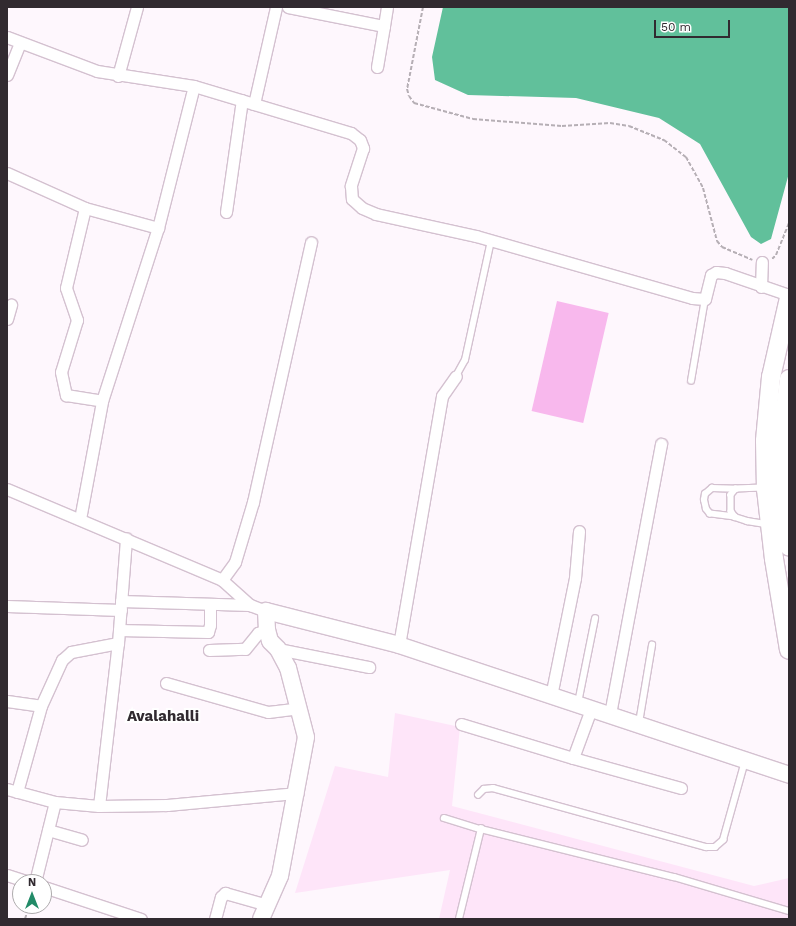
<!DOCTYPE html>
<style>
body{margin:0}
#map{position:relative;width:796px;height:926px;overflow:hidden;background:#fef7fd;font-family:"Work Sans",sans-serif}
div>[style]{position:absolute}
.built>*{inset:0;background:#fee5f9}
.green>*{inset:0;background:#f8b8ed;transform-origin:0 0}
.water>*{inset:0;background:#61c09b}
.path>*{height:2px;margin-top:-1px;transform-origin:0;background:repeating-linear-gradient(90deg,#b6afb5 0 4px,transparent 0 6px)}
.roads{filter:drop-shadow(1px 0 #d4c1d0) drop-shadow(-1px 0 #d4c1d0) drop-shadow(0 1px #d4c1d0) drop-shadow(0 -1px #d4c1d0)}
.lane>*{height:5.5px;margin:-2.75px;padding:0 2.75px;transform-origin:2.75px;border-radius:2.75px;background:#fff}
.street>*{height:11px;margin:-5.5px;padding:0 5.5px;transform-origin:5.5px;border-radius:5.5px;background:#fff}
.secondary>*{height:16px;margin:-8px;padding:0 8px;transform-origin:8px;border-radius:8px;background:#fff}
.primary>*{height:18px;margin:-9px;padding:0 9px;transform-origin:9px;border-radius:9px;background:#fff}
span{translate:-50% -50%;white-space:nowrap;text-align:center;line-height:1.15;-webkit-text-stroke:4px #fff;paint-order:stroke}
.quarter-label{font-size:15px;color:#312a30;font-weight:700}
.frame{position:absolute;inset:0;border:8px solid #312a30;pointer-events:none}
.north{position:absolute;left:12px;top:874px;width:40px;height:40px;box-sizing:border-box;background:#fff;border:1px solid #adaaac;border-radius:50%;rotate:0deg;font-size:11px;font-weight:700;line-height:16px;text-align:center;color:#312a30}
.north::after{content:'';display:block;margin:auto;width:14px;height:18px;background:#228b68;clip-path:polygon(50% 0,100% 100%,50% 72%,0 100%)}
.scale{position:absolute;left:654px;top:20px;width:76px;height:18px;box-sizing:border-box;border:2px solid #312a30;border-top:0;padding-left:5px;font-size:12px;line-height:14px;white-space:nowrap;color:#312a30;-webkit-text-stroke:3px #fff;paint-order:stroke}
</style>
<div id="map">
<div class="built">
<i style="clip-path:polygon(395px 713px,460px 727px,452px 806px,754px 886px,789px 878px,789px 919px,439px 919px,450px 870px,295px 893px,335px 766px,388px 777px)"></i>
</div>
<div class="green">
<i style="left:557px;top:301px;width:53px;height:113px;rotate:13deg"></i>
</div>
<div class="water">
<i style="clip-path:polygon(443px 7px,789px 7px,789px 173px,771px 239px,761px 244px,751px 237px,700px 144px,659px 118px,576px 98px,468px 95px,435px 80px,432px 57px)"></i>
</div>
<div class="path">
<i style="left:423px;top:7px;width:84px;rotate:101deg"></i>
<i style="left:407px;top:89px;width:7px;rotate:74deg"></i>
<i style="left:409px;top:96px;width:9px;rotate:54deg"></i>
<i style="left:414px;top:103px;width:61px;rotate:15.2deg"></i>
<i style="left:473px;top:119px;width:89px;rotate:4.5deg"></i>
<i style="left:562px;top:126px;width:48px;rotate:-3.6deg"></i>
<i style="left:610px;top:123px;width:19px;rotate:9deg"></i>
<i style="left:629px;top:126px;width:38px;rotate:22deg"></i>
<i style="left:664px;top:140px;width:28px;rotate:38deg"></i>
<i style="left:686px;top:157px;width:35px;rotate:61deg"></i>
<i style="left:703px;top:188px;width:55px;rotate:75.2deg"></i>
<i style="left:717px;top:241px;width:8px;rotate:50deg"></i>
<i style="left:722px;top:247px;width:33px;rotate:23deg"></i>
<i style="left:772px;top:259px;width:6px;rotate:-45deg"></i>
<i style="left:776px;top:255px;width:35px;rotate:-68deg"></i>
<i style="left:25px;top:919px;width:14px;rotate:-73deg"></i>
</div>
<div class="roads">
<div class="lane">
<i style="left:456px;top:376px;width:18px;rotate:-61deg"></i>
<i style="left:465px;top:360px;width:122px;rotate:-77.7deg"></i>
<i style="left:691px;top:381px;width:83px;rotate:-80.3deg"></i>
<i style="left:763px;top:488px;width:27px;rotate:178deg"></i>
<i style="left:736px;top:489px;width:8px;rotate:130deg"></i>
<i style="left:731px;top:495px;width:16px;rotate:90deg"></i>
<i style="left:731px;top:511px;width:7px;rotate:56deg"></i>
<i style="left:735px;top:517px;width:13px;rotate:18deg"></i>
<i style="left:747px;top:521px;width:20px;rotate:9deg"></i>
<i style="left:735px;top:517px;width:25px;rotate:-173deg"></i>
<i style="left:710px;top:514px;width:6px;rotate:-129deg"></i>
<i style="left:706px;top:509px;width:9px;rotate:-103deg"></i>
<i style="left:704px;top:500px;width:6px;rotate:-81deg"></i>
<i style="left:705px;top:494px;width:9px;rotate:-41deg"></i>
<i style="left:712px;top:488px;width:24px;rotate:2deg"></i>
<i style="left:578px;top:703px;width:86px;rotate:-78.6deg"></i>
<i style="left:639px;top:723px;width:79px;rotate:-80.5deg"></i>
<i style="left:478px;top:795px;width:8px;rotate:-45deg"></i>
<i style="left:484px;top:789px;width:9px;rotate:-6deg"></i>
<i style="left:493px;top:788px;width:221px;rotate:15.5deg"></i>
<i style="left:706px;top:847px;width:9px"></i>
<i style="left:715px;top:847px;width:11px;rotate:-41deg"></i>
<i style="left:723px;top:840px;width:82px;rotate:-74.4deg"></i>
<i style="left:444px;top:818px;width:39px;rotate:17deg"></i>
<i style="left:459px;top:919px;width:93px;rotate:-76.3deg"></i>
<i style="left:481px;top:829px;width:199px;rotate:14deg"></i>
<i style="left:674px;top:877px;width:120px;rotate:16.5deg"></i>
</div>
<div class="street">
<i style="left:288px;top:7px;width:98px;rotate:11.2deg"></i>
<i style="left:384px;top:26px;width:19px;rotate:-81deg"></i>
<i style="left:7px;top:37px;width:96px;rotate:20.7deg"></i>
<i style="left:97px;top:71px;width:98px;rotate:8.8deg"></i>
<i style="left:194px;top:86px;width:164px;rotate:16.7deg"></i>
<i style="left:351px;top:133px;width:11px;rotate:38deg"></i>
<i style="left:360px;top:140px;width:9px;rotate:69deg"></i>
<i style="left:363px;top:148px;width:40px;rotate:108deg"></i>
<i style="left:351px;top:186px;width:13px;rotate:86deg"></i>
<i style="left:352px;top:199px;width:13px;rotate:42deg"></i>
<i style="left:362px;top:208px;width:15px;rotate:23deg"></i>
<i style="left:376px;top:214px;width:102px;rotate:12.4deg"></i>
<i style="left:476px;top:236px;width:225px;rotate:16deg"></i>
<i style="left:692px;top:298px;width:13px;rotate:4deg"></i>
<i style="left:705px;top:299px;width:25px;rotate:-76deg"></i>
<i style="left:711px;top:275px;width:6px;rotate:-31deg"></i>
<i style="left:716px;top:272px;width:9px;rotate:6deg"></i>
<i style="left:725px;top:273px;width:68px;rotate:19deg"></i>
<i style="left:377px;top:67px;width:42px;rotate:-80.3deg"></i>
<i style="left:7px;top:75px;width:35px;rotate:-68deg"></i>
<i style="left:118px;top:76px;width:72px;rotate:-74.6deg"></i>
<i style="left:254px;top:104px;width:99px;rotate:-77.2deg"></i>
<i style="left:7px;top:173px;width:85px;rotate:24.2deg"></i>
<i style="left:85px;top:208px;width:82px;rotate:103.4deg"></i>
<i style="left:66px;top:288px;width:34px;rotate:71deg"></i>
<i style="left:77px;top:320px;width:54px;rotate:107.1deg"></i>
<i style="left:61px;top:372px;width:24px;rotate:78deg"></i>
<i style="left:66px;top:395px;width:36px;rotate:9deg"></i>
<i style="left:102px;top:401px;width:182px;rotate:-72.1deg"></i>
<i style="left:158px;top:228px;width:146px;rotate:-75.8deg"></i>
<i style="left:85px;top:208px;width:76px;rotate:15.3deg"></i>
<i style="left:226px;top:212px;width:113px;rotate:-81.9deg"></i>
<i style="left:761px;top:287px;width:25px;rotate:-88deg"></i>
<i style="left:7px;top:319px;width:15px;rotate:-74deg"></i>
<i style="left:7px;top:489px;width:233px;rotate:22.9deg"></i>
<i style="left:222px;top:580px;width:38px;rotate:42deg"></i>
<i style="left:250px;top:605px;width:17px;rotate:21deg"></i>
<i style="left:80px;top:519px;width:120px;rotate:-79.4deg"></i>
<i style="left:222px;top:580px;width:22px;rotate:-54deg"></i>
<i style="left:235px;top:562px;width:63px;rotate:-73.3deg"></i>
<i style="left:253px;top:502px;width:266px;rotate:-77.4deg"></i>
<i style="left:121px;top:601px;width:129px;rotate:1.8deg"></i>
<i style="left:7px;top:606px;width:114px;rotate:2deg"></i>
<i style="left:119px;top:630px;width:89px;rotate:1.3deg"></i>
<i style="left:208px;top:632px;width:7px;rotate:-74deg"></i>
<i style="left:210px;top:625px;width:20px;rotate:-90deg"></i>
<i style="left:399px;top:645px;width:253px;rotate:-80.2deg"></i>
<i style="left:442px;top:396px;width:24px;rotate:-55deg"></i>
<i style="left:278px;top:649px;width:93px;rotate:11.2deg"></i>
<i style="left:209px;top:650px;width:36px;rotate:-2deg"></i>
<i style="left:245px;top:649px;width:21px;rotate:-51deg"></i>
<i style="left:258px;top:633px;width:9px;rotate:-18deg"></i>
<i style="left:166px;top:683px;width:106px;rotate:15.9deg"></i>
<i style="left:268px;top:712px;width:32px;rotate:-7deg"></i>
<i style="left:551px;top:696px;width:120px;rotate:-78.5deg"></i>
<i style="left:575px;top:578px;width:47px;rotate:-85.1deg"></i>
<i style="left:7px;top:701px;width:34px;rotate:8deg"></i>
<i style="left:591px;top:709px;width:52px;rotate:110.2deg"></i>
<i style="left:573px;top:758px;width:112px;rotate:15.5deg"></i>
<i style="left:610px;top:714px;width:275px;rotate:-79.3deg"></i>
<i style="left:461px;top:724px;width:117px;rotate:16.9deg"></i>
<i style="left:7px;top:789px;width:50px;rotate:15.2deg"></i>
<i style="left:55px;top:802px;width:44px;rotate:5.2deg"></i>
<i style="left:99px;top:806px;width:68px;rotate:-0.8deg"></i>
<i style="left:167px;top:805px;width:131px;rotate:-5.3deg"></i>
<i style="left:17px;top:792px;width:89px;rotate:-74.4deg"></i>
<i style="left:41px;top:706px;width:51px;rotate:-65.5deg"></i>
<i style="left:62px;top:660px;width:12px;rotate:-42deg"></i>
<i style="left:71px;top:652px;width:48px;rotate:-10.8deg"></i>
<i style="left:99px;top:806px;width:164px;rotate:-83.4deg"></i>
<i style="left:118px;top:643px;width:105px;rotate:-85.6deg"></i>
<i style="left:48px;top:830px;width:35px;rotate:16deg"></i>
<i style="left:7px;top:875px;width:22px;rotate:18deg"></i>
<i style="left:35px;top:882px;width:82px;rotate:-76deg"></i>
<i style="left:44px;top:887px;width:102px;rotate:18.3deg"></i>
<i style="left:215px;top:919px;width:23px;rotate:-75deg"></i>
<i style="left:221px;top:897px;width:6px;rotate:-45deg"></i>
<i style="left:225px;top:893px;width:44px;rotate:15.9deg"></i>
</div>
<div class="secondary">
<i style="left:261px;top:919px;width:47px;rotate:-66.2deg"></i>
<i style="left:280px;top:876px;width:141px;rotate:-79.4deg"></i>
<i style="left:306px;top:737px;width:71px;rotate:-104.6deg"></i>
<i style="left:288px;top:668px;width:21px;rotate:-118deg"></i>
<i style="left:278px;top:649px;width:11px;rotate:-135deg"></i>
<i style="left:270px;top:641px;width:11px;rotate:-105deg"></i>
<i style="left:267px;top:630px;width:19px;rotate:-93deg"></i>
<i style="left:266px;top:611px;width:137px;rotate:14.3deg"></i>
<i style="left:399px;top:645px;width:411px;rotate:18.4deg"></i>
</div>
<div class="primary">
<i style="left:789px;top:298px;width:81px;rotate:102.8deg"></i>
<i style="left:771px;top:377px;width:64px;rotate:95.4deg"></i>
<i style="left:765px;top:441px;width:48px;rotate:88.8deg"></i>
<i style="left:766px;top:489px;width:70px;rotate:83.5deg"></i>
<i style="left:774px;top:559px;width:92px;rotate:80.6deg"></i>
<i style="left:789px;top:379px;width:55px;rotate:97.3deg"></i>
<i style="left:782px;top:434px;width:49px;rotate:91.2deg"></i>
<i style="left:781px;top:483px;width:64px;rotate:82.9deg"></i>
</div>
</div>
<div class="quarter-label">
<span style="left:163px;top:717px">Avalahalli</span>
</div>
<div class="frame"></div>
<div class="north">N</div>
<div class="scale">50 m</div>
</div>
